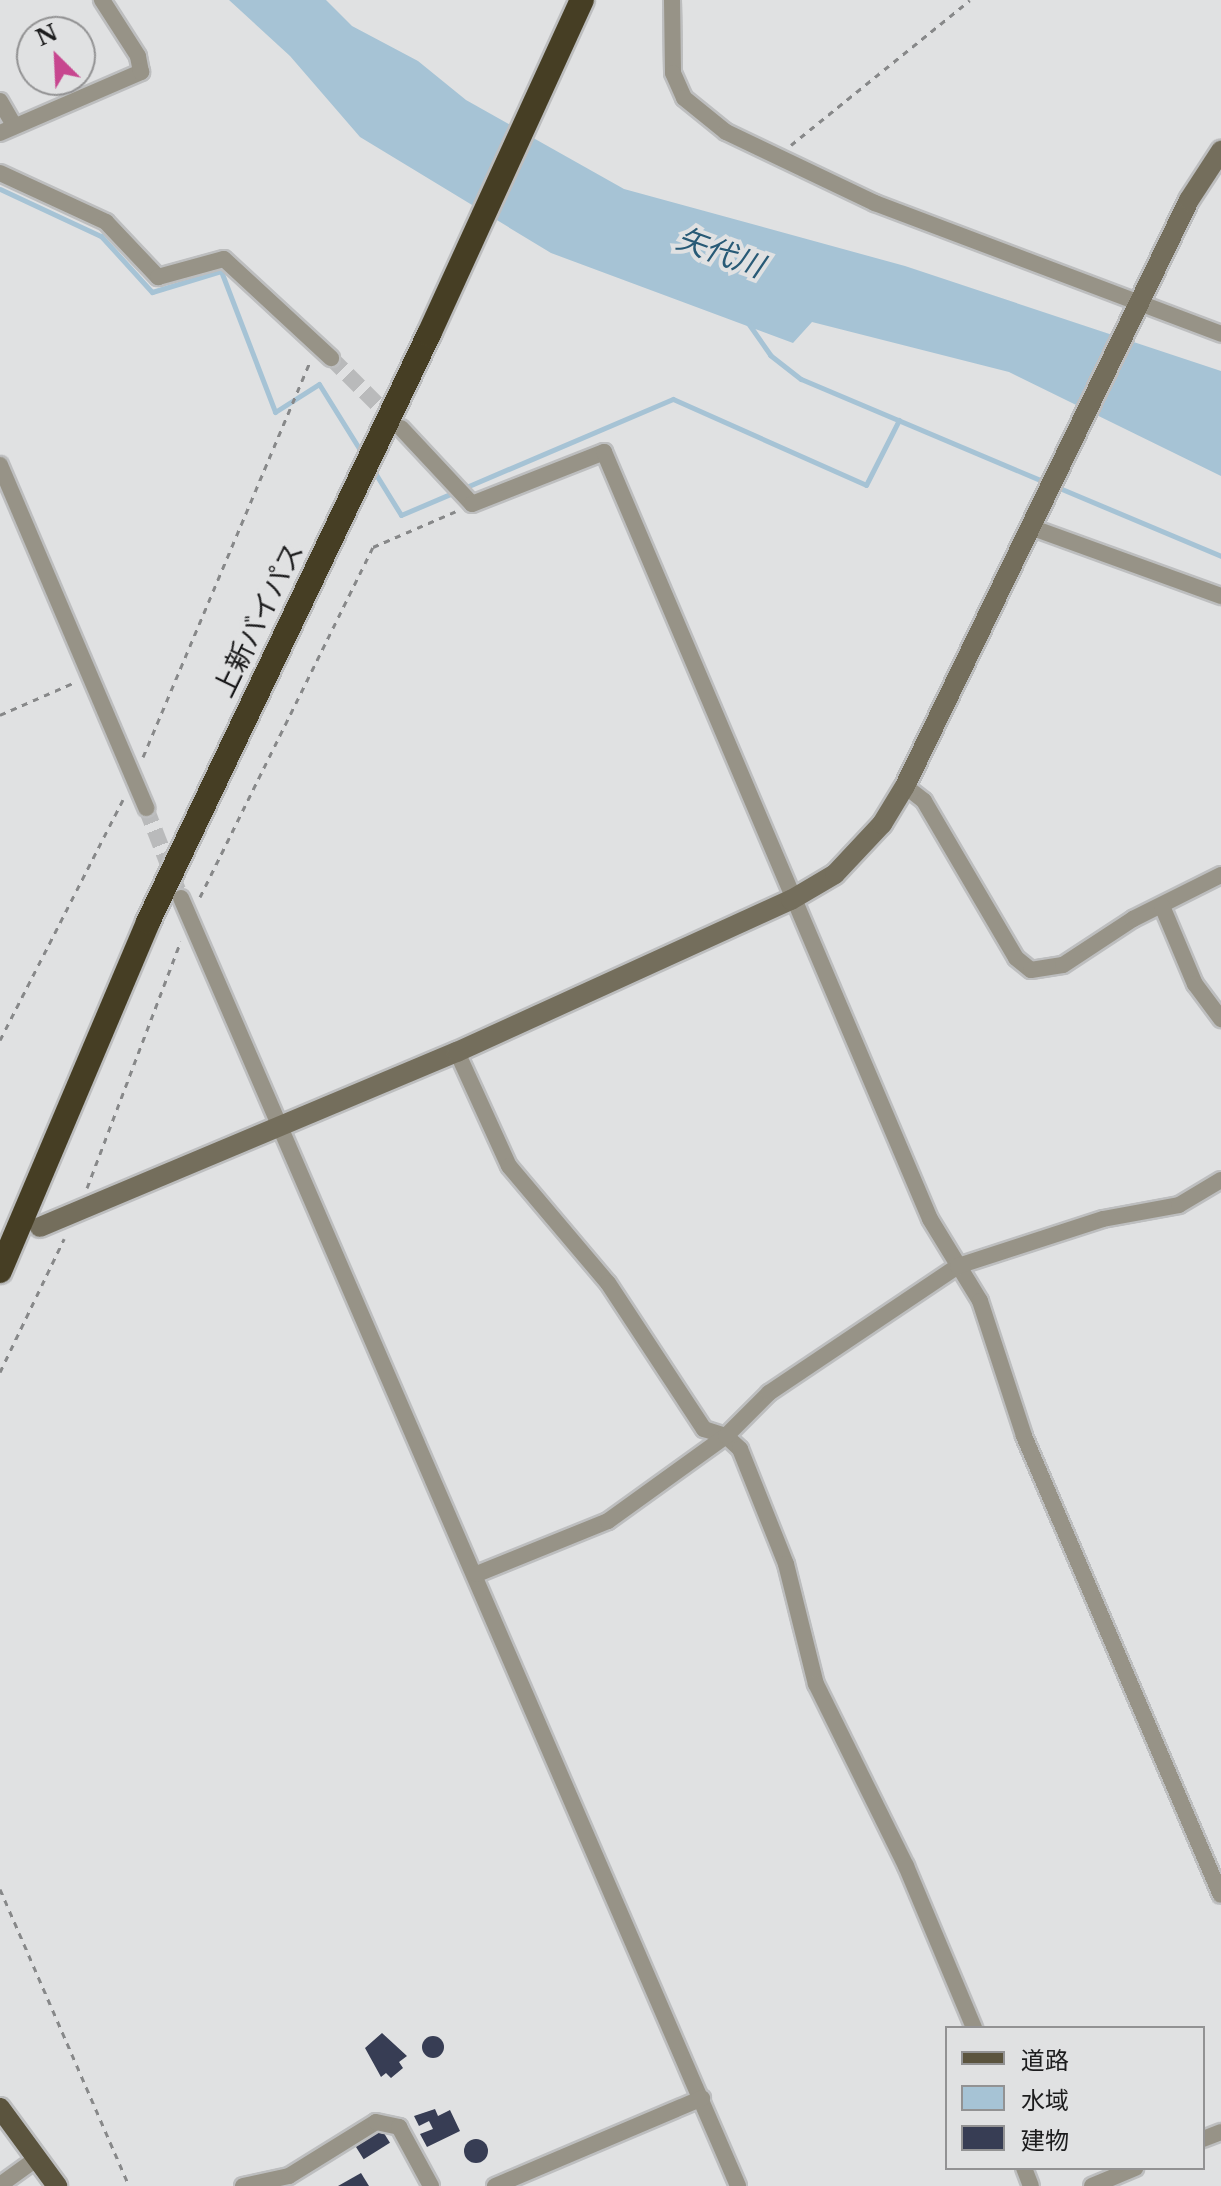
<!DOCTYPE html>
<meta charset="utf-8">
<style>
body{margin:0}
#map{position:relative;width:1221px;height:2186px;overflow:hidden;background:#e0e1e2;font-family:"Libre Baskerville","Noto Sans JP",serif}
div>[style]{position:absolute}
.water>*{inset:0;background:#a6c3d5}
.stream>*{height:5px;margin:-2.5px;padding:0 2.5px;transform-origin:2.5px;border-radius:2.5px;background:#a6c3d5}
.building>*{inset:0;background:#373d54;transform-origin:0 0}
.round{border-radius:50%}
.street-tunnel>*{height:16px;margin-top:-8px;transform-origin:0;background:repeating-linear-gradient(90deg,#b9babb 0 16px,transparent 0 24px)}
.path>*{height:3px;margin-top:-1.5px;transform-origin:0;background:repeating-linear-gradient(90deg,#878889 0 6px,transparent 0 12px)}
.roads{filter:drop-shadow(2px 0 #bdbebf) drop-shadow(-2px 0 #bdbebf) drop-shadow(0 2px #bdbebf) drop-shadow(0 -2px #bdbebf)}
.street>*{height:16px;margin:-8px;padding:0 8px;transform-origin:8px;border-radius:8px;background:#979387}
.secondary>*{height:20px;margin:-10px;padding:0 10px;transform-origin:10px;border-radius:10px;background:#746e5c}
.primary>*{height:20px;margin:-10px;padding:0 10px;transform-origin:10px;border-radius:10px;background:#5b543e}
.highway>*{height:24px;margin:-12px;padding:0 12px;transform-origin:12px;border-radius:12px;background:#463e24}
span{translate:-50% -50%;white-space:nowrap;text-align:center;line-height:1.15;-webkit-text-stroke:8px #e0e1e2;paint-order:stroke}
.street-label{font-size:28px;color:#1c1c1d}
.water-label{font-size:30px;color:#285a76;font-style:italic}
.legend{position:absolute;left:945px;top:2026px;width:260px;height:144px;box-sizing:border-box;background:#e0e1e2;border:2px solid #929293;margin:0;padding:10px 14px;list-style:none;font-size:24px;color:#1c1c1d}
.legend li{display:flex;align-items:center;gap:16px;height:40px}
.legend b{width:40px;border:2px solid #929293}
.north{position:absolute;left:16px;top:16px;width:80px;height:80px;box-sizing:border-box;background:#e0e1e2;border:2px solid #929293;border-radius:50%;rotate:336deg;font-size:22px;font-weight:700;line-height:32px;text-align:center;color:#1c1c1d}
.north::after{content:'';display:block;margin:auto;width:28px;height:36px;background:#c7468f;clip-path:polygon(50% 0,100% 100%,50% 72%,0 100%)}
</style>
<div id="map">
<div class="water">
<i style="clip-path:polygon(229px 0,326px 0,352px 26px,418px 61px,466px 100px,624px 189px,905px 266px,1221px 371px,1221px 476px,1009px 372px,812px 322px,793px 343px,551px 253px,360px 137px,290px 56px)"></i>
</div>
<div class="stream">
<i style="left:0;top:189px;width:111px;rotate:25deg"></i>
<i style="left:101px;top:236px;width:76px;rotate:47.7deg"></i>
<i style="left:152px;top:292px;width:72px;rotate:-16.9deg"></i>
<i style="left:221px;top:271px;width:151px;rotate:69deg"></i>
<i style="left:275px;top:412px;width:52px;rotate:-32.5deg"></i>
<i style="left:319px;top:384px;width:81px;rotate:58.1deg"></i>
<i style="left:748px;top:323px;width:39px;rotate:55deg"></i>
<i style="left:770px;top:355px;width:39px;rotate:38deg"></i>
<i style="left:801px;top:379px;width:267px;rotate:22.9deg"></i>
<i style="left:372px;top:468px;width:55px;rotate:58.3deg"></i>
<i style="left:401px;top:515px;width:59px;rotate:-23.1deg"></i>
<i style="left:1057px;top:487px;width:178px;rotate:22.8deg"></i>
<i style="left:464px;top:488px;width:227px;rotate:-23.1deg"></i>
<i style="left:673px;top:399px;width:211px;rotate:24deg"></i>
<i style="left:866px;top:485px;width:73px;rotate:-63.1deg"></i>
</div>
<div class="building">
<i style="clip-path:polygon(382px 2033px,407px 2056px,399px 2062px,403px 2068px,391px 2078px,386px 2073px,381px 2077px,365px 2048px)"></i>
<i class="round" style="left:422px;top:2036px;width:22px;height:22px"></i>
<i style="clip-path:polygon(435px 2109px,438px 2116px,450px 2110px,460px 2131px,427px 2147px,420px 2134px,433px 2129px,429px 2121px,419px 2126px,414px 2116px)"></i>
<i style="left:382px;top:2130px;width:15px;height:31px;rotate:58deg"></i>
<i class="round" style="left:464px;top:2139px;width:24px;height:24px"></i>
<i style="clip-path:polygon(361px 2173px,369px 2186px,338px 2186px)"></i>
</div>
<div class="street-tunnel">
<i style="left:331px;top:358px;width:91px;rotate:45deg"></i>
<i style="left:146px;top:808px;width:97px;rotate:68.7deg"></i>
</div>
<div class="path">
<i style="left:791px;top:145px;width:230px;rotate:-39deg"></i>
<i style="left:0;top:715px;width:80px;rotate:-23.7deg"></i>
<i style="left:143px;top:757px;width:429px;rotate:-67.1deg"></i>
<i style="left:200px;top:897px;width:390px;rotate:-63.7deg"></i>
<i style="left:373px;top:547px;width:90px;rotate:-23.4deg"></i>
<i style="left:0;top:1040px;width:270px;rotate:-62.9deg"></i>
<i style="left:87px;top:1188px;width:264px;rotate:-69.2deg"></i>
<i style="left:0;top:1372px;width:148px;rotate:-64.3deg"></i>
<i style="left:0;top:1889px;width:324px;rotate:66.5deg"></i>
</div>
<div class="roads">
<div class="street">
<i style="left:672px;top:0;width:73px;rotate:89.2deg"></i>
<i style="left:673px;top:73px;width:27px;rotate:66deg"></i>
<i style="left:684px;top:98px;width:54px;rotate:39deg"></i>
<i style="left:726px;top:132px;width:165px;rotate:25.5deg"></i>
<i style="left:875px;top:203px;width:370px;rotate:20.7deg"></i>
<i style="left:0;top:101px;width:28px;rotate:60deg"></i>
<i style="left:0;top:133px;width:154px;rotate:-23.4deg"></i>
<i style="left:141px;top:72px;width:16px;rotate:-101deg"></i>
<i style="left:138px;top:56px;width:67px;rotate:-122.7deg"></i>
<i style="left:0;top:173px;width:117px;rotate:24.8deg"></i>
<i style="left:106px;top:222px;width:76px;rotate:46.6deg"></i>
<i style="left:158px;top:277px;width:68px;rotate:-15.3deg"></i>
<i style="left:224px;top:259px;width:146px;rotate:42.8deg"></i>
<i style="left:401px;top:428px;width:104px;rotate:46.9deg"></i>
<i style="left:472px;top:504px;width:142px;rotate:-21.5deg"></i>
<i style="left:604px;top:452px;width:833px;rotate:66.97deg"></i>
<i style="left:930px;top:1219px;width:96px;rotate:58.6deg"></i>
<i style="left:980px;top:1301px;width:142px;rotate:71.9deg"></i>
<i style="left:1024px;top:1436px;width:499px;rotate:66.8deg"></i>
<i style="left:0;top:465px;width:373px;rotate:66.9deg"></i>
<i style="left:1033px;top:528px;width:200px;rotate:19.9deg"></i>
<i style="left:905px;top:786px;width:24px;rotate:38deg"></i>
<i style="left:924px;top:801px;width:182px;rotate:59.6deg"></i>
<i style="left:1016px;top:958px;width:19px;rotate:39deg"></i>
<i style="left:1031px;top:970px;width:32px;rotate:-9deg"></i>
<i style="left:1063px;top:965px;width:84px;rotate:-33.3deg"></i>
<i style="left:1133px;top:919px;width:98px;rotate:-26.6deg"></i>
<i style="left:181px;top:898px;width:1403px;rotate:66.61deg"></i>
<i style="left:1162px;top:906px;width:85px;rotate:67.1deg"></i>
<i style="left:1195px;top:984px;width:44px;rotate:53.4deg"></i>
<i style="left:457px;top:1052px;width:125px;rotate:65.5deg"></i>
<i style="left:509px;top:1166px;width:153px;rotate:49.8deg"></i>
<i style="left:608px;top:1283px;width:175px;rotate:56.7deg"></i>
<i style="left:704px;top:1429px;width:23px;rotate:18deg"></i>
<i style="left:726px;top:1436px;width:19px;rotate:43deg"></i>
<i style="left:740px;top:1449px;width:124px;rotate:68.2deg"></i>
<i style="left:786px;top:1564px;width:124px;rotate:76deg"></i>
<i style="left:816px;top:1684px;width:203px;rotate:63.7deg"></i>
<i style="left:906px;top:1866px;width:176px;rotate:67.2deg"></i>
<i style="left:477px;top:1574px;width:141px;rotate:-22deg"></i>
<i style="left:608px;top:1521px;width:145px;rotate:-35.8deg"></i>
<i style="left:726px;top:1436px;width:61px;rotate:-45deg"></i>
<i style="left:769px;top:1393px;width:228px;rotate:-33.9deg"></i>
<i style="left:958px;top:1266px;width:152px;rotate:-18deg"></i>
<i style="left:1103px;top:1219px;width:77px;rotate:-10.4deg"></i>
<i style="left:1179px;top:1205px;width:49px;rotate:-30.8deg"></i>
<i style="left:1203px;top:2139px;width:19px;rotate:-21deg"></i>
<i style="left:1024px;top:2168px;width:19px;rotate:69deg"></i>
<i style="left:0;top:2185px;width:44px;rotate:-35.8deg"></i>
<i style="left:243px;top:2186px;width:47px;rotate:-12.3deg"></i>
<i style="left:289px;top:2176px;width:102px;rotate:-31.8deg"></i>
<i style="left:376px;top:2122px;width:24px;rotate:12deg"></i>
<i style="left:399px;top:2127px;width:67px;rotate:61.5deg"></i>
<i style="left:495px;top:2186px;width:225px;rotate:-23deg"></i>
<i style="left:1092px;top:2186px;width:47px;rotate:-22.7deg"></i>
</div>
<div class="secondary">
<i style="left:40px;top:1227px;width:452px;rotate:-22.8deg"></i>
<i style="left:457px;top:1052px;width:367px;rotate:-24.5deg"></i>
<i style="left:791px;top:900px;width:51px;rotate:-30.6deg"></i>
<i style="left:835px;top:874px;width:69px;rotate:-46.8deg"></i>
<i style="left:882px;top:824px;width:44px;rotate:-58.8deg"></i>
<i style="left:905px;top:786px;width:651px;rotate:-64.14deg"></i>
<i style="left:1189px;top:200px;width:59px;rotate:-56.9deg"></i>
</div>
<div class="primary">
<i style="left:0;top:2108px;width:97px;rotate:53.8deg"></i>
</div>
<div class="highway">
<i style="left:0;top:1271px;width:379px;rotate:-67deg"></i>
<i style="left:148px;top:922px;width:652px;rotate:-64.46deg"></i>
<i style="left:429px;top:334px;width:367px;rotate:-65.4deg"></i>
</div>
</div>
<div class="street-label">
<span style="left:259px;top:620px;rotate:-64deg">上新バイパス</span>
</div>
<div class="water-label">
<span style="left:720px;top:253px;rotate:20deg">矢代川</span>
</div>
<ul class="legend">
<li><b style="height:10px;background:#5b543e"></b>道路</li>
<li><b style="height:22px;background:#a6c3d5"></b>水域</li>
<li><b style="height:22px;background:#373d54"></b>建物</li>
</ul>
<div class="north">N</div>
</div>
